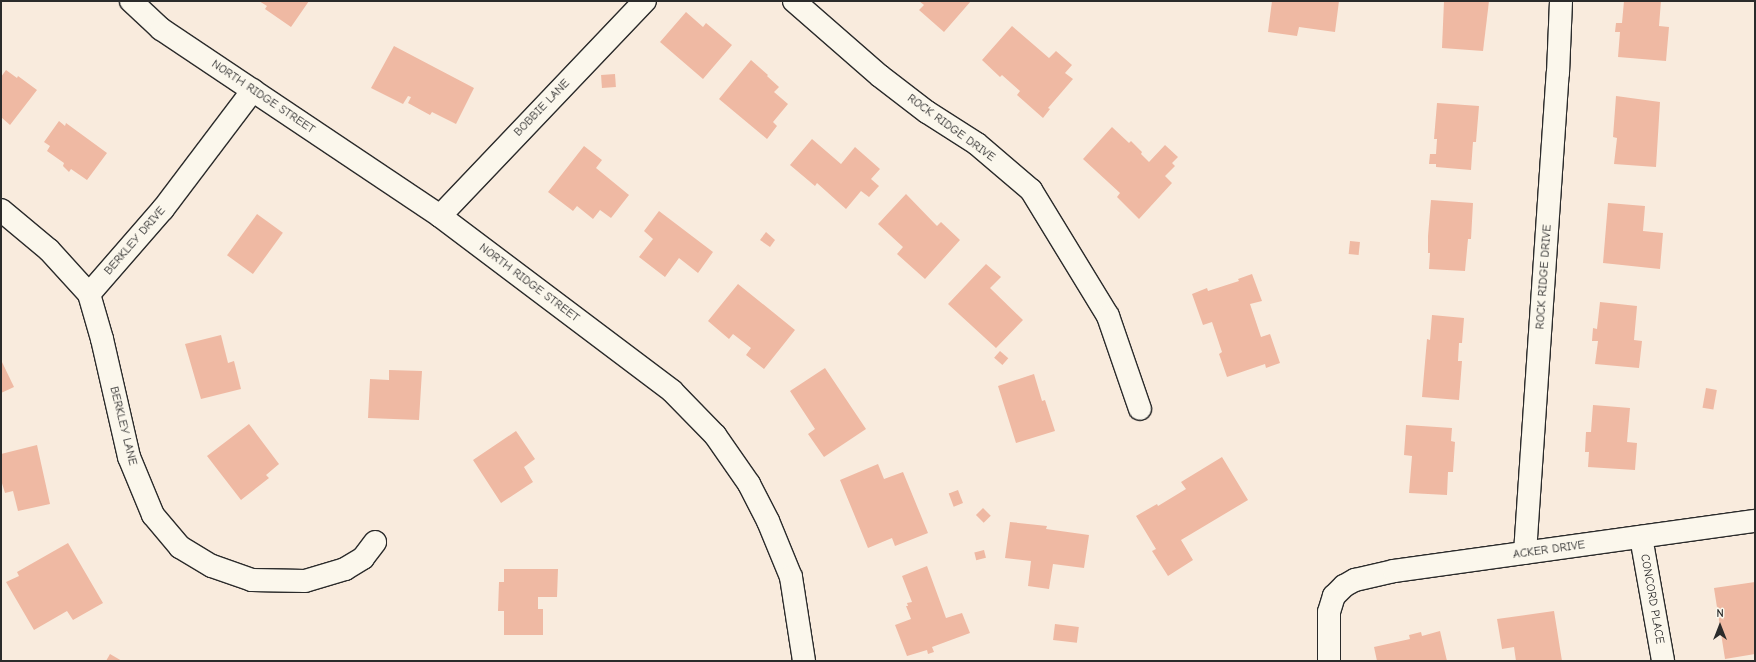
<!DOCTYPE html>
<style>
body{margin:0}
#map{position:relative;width:1756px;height:662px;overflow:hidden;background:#f9ebdd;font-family:"Comic Neue",sans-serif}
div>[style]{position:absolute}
.building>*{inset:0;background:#efb9a3;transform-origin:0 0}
.roads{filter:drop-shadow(1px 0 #2b2b2b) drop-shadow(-1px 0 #2b2b2b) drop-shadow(0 1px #2b2b2b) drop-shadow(0 -1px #2b2b2b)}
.minor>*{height:22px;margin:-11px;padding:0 11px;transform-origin:11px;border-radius:11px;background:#fbf7ec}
span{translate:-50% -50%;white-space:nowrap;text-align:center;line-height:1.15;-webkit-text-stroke:4px #fbf7ec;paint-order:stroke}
.street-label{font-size:12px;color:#2b2b2b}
.frame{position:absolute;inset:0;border:2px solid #2b2b2b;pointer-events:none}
.north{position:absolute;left:1700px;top:606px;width:40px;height:40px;-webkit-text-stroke:3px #fbf7ec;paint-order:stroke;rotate:0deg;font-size:11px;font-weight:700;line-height:16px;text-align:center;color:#2b2b2b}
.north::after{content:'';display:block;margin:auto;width:14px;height:18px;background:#2b2b2b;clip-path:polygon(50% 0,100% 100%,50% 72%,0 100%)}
</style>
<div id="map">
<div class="building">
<i style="clip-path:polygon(259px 1px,309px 1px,291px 27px,265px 9px,267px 6px)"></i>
<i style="clip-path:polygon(919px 1px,971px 1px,944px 32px,919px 10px,924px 5px)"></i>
<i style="clip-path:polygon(1272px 1px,1339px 1px,1335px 32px,1299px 27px,1297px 36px,1268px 32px)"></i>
<i style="clip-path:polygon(1444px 1px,1489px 1px,1483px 51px,1442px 48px)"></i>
<i style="clip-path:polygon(1624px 1px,1661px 1px,1659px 26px,1669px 27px,1666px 61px,1618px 57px,1620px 32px,1615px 32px,1616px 23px,1622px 23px)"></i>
<i style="clip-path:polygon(686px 12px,703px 27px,706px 23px,732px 45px,703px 79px,660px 42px)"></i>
<i style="clip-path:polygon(1012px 26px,1049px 58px,1056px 51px,1072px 65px,1065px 73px,1073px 79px,1048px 108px,1050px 109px,1043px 118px,1017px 95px,1020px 91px,1002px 75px,1000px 77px,982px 60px)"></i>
<i style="clip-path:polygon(394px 46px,474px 88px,456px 124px,432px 112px,430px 115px,408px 103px,411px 97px,408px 96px,403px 104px,371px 88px)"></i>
<i style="clip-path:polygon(751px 60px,768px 75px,767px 76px,779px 87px,774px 92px,788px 104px,773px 122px,777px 126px,767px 139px,719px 99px)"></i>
<i style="clip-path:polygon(6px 70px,17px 78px,18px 76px,37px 90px,10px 125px,1px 117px,1px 77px)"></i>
<i style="left:615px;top:74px;width:13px;height:14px;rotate:86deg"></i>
<i style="clip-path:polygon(1616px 96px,1660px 102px,1656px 167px,1614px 164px,1617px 138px,1613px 137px)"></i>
<i style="clip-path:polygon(1437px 103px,1479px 106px,1476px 142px,1473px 142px,1471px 170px,1436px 167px,1436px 164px,1429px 164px,1430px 154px,1436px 154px,1437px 139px,1434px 139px)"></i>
<i style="clip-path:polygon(59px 121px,65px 126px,66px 123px,107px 153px,87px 180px,71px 169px,69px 172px,63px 166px,64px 163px,47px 151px,50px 146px,44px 142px)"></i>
<i style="clip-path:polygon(1112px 127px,1129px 143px,1131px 141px,1142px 152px,1141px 154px,1149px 162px,1165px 145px,1178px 157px,1172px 163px,1175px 166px,1165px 176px,1172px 183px,1139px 219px,1117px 197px,1120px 193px,1083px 159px)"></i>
<i style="clip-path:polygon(812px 139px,841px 164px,855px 147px,880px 169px,871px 179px,879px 186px,869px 197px,861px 191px,846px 209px,817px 183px,815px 186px,790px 165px)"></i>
<i style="clip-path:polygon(584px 146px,602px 160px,596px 168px,629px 195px,611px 218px,600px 210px,593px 219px,577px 206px,573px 211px,548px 192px)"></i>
<i style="clip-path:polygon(906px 194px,937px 226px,941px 222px,960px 240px,925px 279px,897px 254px,903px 247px,878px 224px)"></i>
<i style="clip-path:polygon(1431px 200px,1473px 203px,1471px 239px,1468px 239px,1465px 271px,1429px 269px,1430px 253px,1428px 253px,1428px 236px)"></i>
<i style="clip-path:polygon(1608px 203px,1645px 206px,1643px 231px,1663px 233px,1660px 269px,1603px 263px)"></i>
<i style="clip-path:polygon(659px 211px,713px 252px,698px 273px,679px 258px,665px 277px,639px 257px,653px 239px,644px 231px)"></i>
<i style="left:257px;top:214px;width:32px;height:51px;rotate:36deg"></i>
<i style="clip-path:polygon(766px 232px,775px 240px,770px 247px,760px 240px)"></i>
<i style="left:1350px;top:241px;width:10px;height:13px;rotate:6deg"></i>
<i style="clip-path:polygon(986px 264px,1001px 277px,990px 288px,1023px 320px,996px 348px,948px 304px)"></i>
<i style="clip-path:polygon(1252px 274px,1262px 301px,1250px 304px,1261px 337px,1270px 334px,1280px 363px,1266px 368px,1265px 364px,1227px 377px,1219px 354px,1222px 352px,1212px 322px,1203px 325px,1192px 294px,1207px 288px,1208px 291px,1239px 281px,1238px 279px)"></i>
<i style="clip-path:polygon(738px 284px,795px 330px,764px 369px,746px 355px,751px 348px,733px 334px,729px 339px,708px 321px)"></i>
<i style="clip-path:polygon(1600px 302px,1637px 306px,1634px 340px,1642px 341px,1639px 368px,1595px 364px,1598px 341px,1592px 341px,1593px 328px,1597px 329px)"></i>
<i style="clip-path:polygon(1432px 315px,1464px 318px,1462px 343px,1459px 343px,1458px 361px,1462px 361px,1459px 400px,1422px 397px,1427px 339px,1430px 340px)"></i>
<i style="clip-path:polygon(221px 335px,228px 363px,234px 361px,241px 389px,201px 399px,185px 344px)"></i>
<i style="left:1000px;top:351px;width:11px;height:9px;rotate:41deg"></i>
<i style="clip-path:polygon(1px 360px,14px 387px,1px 393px)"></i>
<i style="clip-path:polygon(825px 368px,866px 429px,824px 457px,808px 434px,815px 429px,790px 391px)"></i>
<i style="clip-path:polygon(389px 370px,422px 371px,419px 420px,368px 418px,370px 379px,389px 380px)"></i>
<i style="clip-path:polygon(1034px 374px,1042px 401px,1045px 400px,1055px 431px,1016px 443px,998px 386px)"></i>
<i style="left:1706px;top:388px;width:11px;height:20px;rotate:10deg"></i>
<i style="clip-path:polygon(1593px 405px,1630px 408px,1627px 442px,1637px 443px,1635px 470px,1588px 467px,1589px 452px,1585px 452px,1586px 432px,1591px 432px)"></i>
<i style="clip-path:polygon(249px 424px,279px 464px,266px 475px,269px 478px,241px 500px,207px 456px)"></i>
<i style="clip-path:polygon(1406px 425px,1452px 428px,1451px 441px,1455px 442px,1453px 472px,1448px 472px,1447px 495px,1409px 493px,1412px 456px,1404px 455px)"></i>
<i style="clip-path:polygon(516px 431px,535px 459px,524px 467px,533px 482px,501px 503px,473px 460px)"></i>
<i style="clip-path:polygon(37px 445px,50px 504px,18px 511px,13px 491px,5px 493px,1px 480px,1px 454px)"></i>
<i style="clip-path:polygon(1222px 457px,1248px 500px,1181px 540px,1193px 560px,1168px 576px,1152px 551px,1156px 549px,1136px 516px,1157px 504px,1158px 506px,1186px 489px,1181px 482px)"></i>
<i style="clip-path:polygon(878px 464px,884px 479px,903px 472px,928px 533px,895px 546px,892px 538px,868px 548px,840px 480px)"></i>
<i style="left:958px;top:490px;width:14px;height:10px;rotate:69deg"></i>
<i style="left:983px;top:508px;width:11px;height:10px;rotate:45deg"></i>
<i style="clip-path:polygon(1010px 522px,1047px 526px,1046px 529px,1089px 535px,1084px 568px,1053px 564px,1049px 589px,1028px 586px,1031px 561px,1005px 558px)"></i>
<i style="clip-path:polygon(68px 543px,103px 603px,73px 620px,67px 611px,34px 630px,6px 582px,19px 576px,17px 572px)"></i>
<i style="left:984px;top:550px;width:8px;height:10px;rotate:76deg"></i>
<i style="clip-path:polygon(927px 566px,946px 618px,962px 613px,970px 633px,932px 647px,934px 652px,928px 654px,927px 650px,907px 656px,895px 625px,911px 619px,906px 606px,908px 606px,907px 603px,912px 602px,902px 576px)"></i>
<i style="clip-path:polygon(504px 569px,558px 569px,557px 597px,538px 597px,538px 609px,543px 609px,543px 635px,504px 635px,504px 611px,498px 611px,499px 582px,504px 582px)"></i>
<i style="clip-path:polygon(1755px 582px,1755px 654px,1725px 659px,1714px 588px)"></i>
<i style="clip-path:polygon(1554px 611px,1562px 661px,1516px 661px,1514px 647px,1502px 649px,1497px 619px)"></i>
<i style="left:1055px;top:624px;width:24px;height:16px;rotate:7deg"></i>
<i style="clip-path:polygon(1440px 631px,1447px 661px,1377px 661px,1374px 647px,1410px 639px,1409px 635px,1421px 632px,1422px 636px)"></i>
<i style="clip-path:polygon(110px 654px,122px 661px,106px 661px)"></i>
</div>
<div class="roads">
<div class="minor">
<i style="left:131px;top:1px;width:41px;rotate:43deg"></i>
<i style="left:161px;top:29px;width:336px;rotate:33.8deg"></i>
<i style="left:440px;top:216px;width:291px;rotate:37deg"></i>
<i style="left:672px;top:391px;width:62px;rotate:45.7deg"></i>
<i style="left:715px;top:435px;width:60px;rotate:55.2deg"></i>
<i style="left:749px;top:484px;width:42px;rotate:62.8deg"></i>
<i style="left:768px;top:521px;width:61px;rotate:67.7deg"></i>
<i style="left:791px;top:577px;width:85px;rotate:81.2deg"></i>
<i style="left:794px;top:1px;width:114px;rotate:41.1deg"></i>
<i style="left:880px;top:76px;width:59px;rotate:37.5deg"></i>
<i style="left:927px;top:112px;width:59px;rotate:32.6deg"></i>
<i style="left:977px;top:144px;width:71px;rotate:40.4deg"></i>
<i style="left:1031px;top:190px;width:148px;rotate:58.6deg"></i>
<i style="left:1108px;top:316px;width:98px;rotate:71deg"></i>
<i style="left:1px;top:210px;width:62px;rotate:39.8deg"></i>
<i style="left:49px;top:250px;width:59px;rotate:47.7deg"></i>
<i style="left:89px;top:294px;width:47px;rotate:73.9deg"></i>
<i style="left:102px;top:339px;width:121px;rotate:77.1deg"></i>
<i style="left:129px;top:457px;width:63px;rotate:67.5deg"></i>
<i style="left:153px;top:515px;width:42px;rotate:49.8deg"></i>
<i style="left:180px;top:547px;width:37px;rotate:31deg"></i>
<i style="left:212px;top:566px;width:42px;rotate:19.3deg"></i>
<i style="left:252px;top:580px;width:53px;rotate:1.1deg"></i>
<i style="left:305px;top:581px;width:42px;rotate:-16.7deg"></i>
<i style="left:345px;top:569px;width:21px;rotate:-31deg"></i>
<i style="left:363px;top:558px;width:20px;rotate:-53deg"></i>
<i style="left:440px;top:216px;width:297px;rotate:-46.4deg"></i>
<i style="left:89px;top:294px;width:113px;rotate:-49deg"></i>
<i style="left:163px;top:209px;width:149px;rotate:-52.9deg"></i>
<i style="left:1641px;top:537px;width:126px;rotate:79.9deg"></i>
<i style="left:1525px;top:553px;width:481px;rotate:-86.1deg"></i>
<i style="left:1558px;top:73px;width:72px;rotate:-87.6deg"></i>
<i style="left:1329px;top:661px;width:49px;rotate:-90deg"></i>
<i style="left:1329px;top:612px;width:17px;rotate:-73deg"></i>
<i style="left:1334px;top:596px;width:14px;rotate:-45deg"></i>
<i style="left:1344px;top:586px;width:13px;rotate:-29deg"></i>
<i style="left:1355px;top:580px;width:40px;rotate:-13deg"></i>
<i style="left:1394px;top:571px;width:364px;rotate:-7.9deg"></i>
</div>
</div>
<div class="street-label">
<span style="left:263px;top:97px;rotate:34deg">NORTH RIDGE STREET</span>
<span style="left:542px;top:108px;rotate:-46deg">BOBBIE LANE</span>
<span style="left:951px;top:128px;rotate:36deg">ROCK RIDGE DRIVE</span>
<span style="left:135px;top:241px;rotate:-49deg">BERKLEY DRIVE</span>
<span style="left:1544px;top:277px;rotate:-86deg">ROCK RIDGE DRIVE</span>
<span style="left:529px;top:283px;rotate:37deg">NORTH RIDGE STREET</span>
<span style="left:123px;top:426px;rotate:76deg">BERKLEY LANE</span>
<span style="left:1549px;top:550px;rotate:-8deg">ACKER DRIVE</span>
<span style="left:1652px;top:599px;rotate:80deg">CONCORD PLACE</span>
</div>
<div class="frame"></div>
<div class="north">N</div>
</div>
